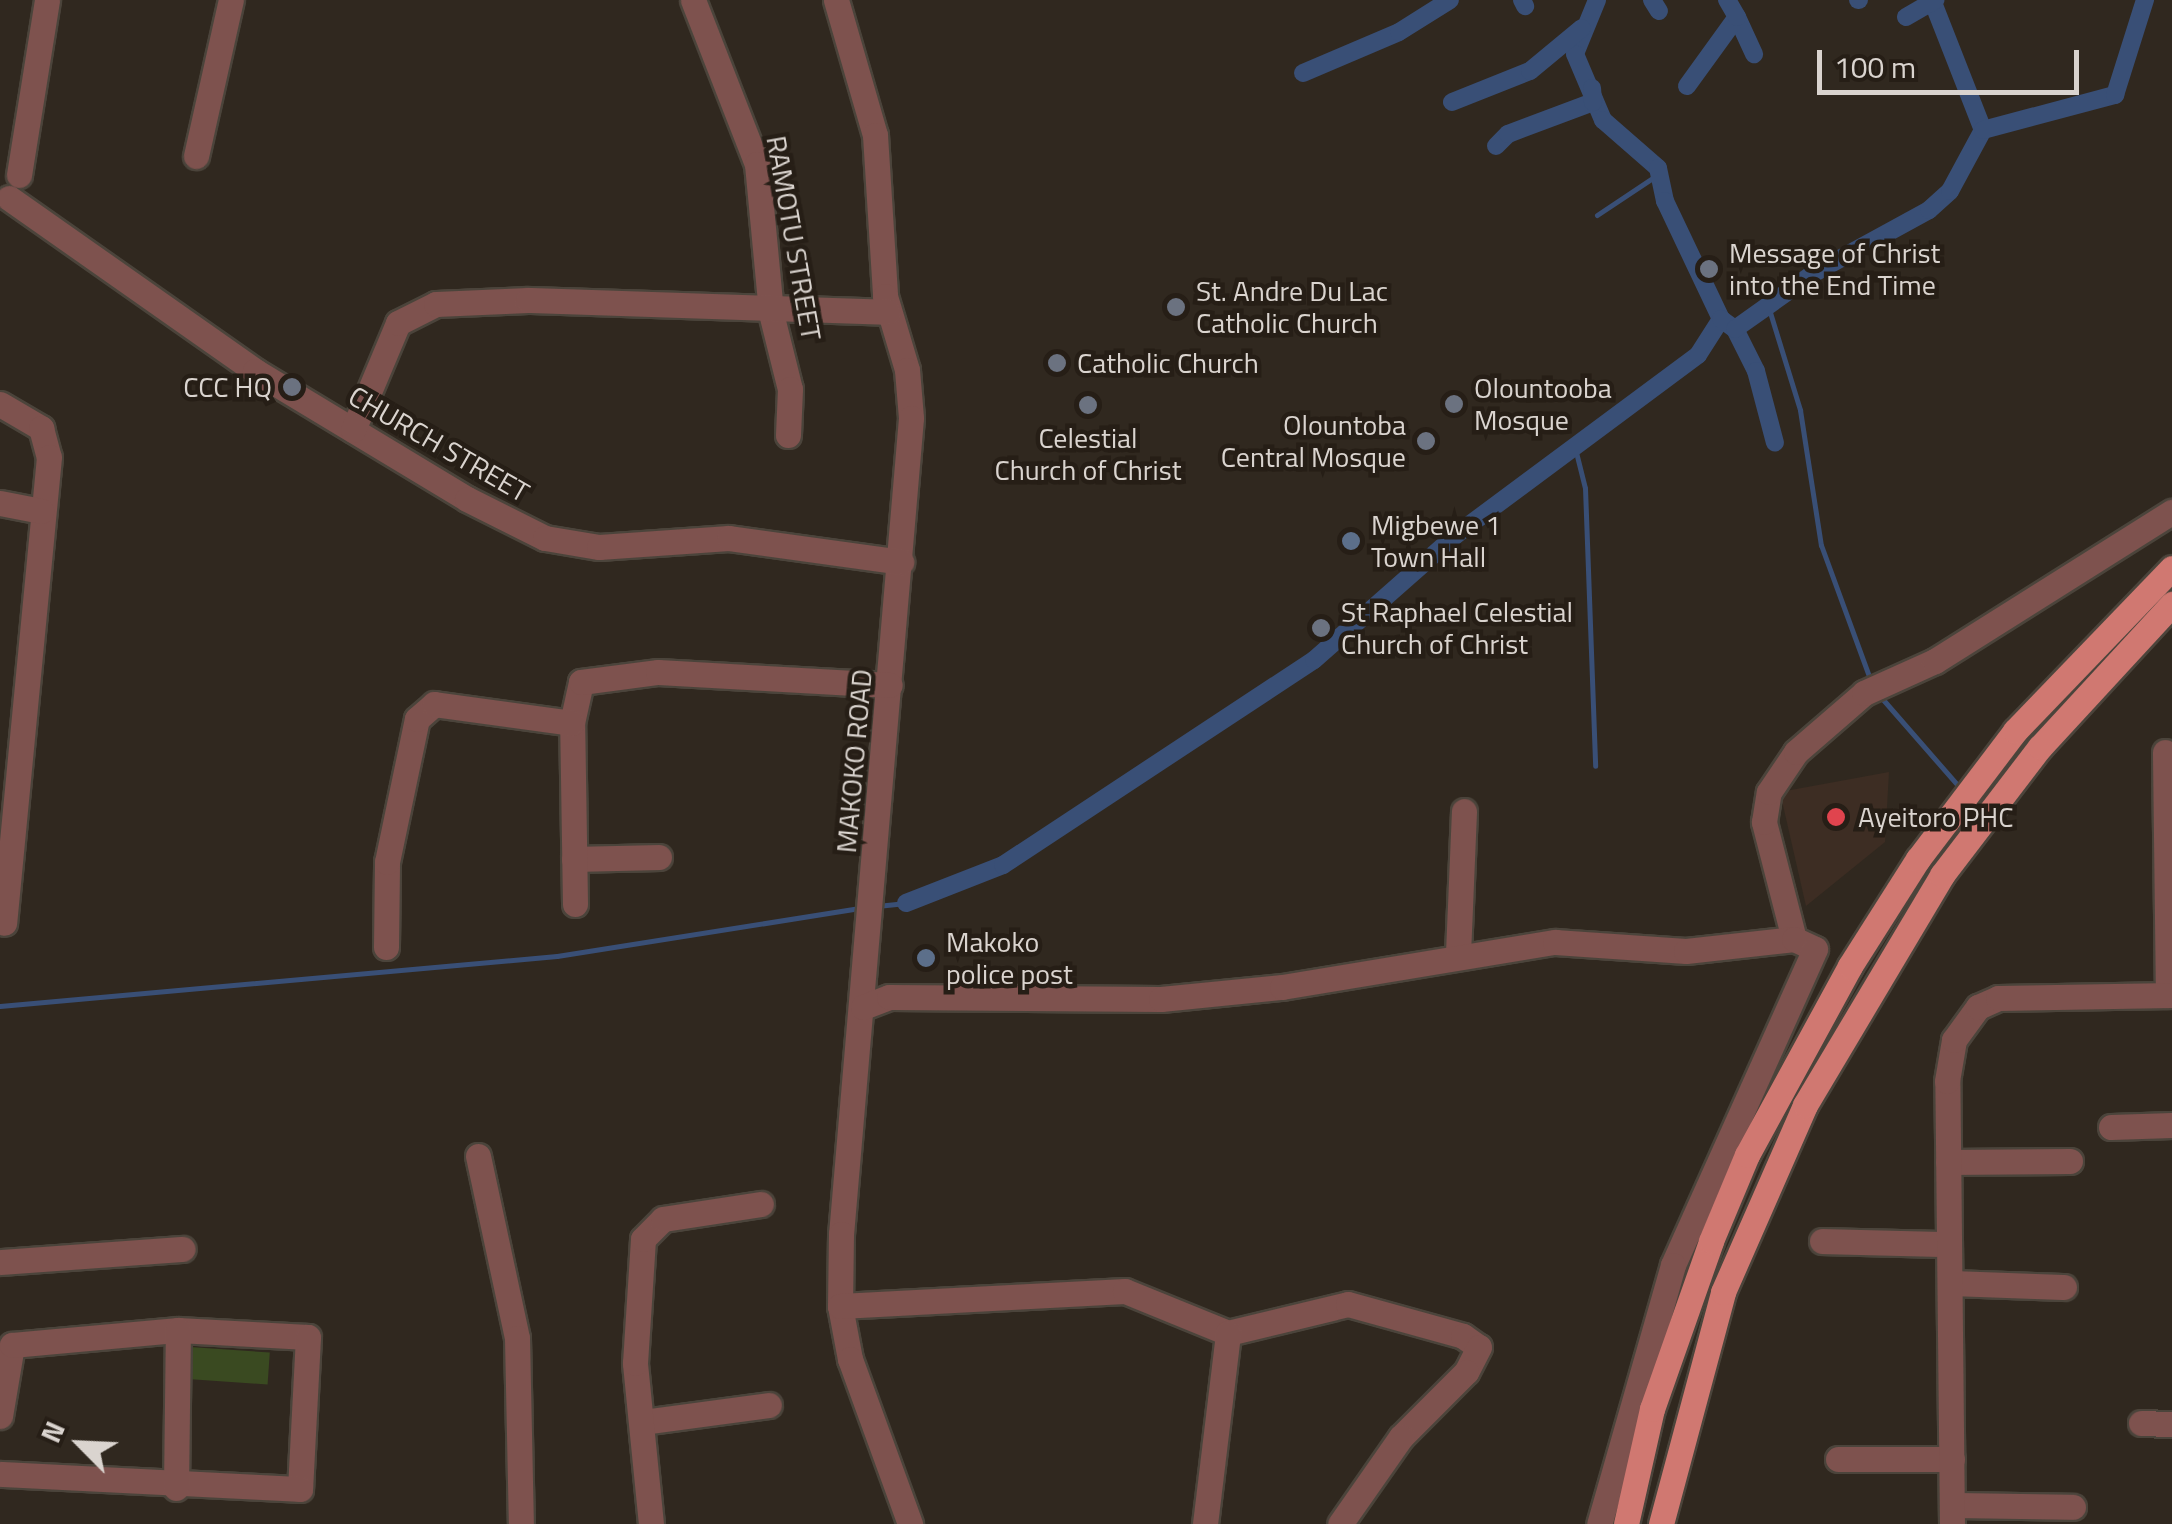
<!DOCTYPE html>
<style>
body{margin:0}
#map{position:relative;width:2172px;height:1524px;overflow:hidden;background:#30281f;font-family:"Titillium Web",sans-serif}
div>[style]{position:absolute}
.medical>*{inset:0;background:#3d2d23}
.green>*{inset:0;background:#3a4a21;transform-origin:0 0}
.stream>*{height:5px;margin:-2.5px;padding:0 2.5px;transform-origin:2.5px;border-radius:2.5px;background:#394f76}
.canal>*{height:18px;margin:-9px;padding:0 9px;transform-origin:9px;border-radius:9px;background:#394f76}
.roads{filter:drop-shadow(2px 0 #4b443b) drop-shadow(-2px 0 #4b443b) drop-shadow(0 2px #4b443b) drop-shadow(0 -2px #4b443b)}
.minor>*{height:25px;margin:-12.5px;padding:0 12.5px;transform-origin:12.5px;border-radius:12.5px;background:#7e524e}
.major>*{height:25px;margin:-12.5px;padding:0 12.5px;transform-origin:12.5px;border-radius:12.5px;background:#d07871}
.dots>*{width:28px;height:28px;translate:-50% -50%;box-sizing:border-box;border:5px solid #261e16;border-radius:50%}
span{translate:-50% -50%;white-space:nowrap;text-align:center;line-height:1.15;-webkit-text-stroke:9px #261e16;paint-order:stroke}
.street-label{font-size:28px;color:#dad4cf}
.poi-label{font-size:28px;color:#dad4cf}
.left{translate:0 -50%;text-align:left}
.right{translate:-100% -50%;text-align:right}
.north{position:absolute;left:30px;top:1394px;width:100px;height:100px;-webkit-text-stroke:8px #261e16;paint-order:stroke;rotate:294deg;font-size:28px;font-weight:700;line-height:40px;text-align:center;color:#dad4cf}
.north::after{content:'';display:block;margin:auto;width:35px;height:45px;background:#dad4cf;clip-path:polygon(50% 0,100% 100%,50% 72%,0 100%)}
.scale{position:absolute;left:1817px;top:50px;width:262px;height:45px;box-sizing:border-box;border:5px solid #dad4cf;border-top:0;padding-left:12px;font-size:30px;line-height:35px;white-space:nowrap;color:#dad4cf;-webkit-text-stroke:8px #261e16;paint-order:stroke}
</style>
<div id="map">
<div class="medical">
<i style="clip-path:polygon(1889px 772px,1885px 842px,1806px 906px,1780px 792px)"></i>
</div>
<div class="green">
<i style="left:190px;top:1347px;width:80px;height:32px;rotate:4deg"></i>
</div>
<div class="stream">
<i style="left:1597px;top:215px;width:76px;rotate:-33.7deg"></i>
<i style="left:1769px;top:309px;width:106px;rotate:72.9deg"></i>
<i style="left:1800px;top:410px;width:137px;rotate:81.2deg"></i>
<i style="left:1821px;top:545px;width:146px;rotate:69.9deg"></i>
<i style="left:1574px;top:444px;width:45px;rotate:76deg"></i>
<i style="left:1585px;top:488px;width:278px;rotate:87.9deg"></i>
<i style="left:1879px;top:695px;width:123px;rotate:48.9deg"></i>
<i style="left:1996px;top:817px;width:17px;rotate:40deg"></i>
<i style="left:877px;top:906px;width:29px;rotate:-6deg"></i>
<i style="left:0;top:1006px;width:559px;rotate:-5.13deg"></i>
<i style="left:557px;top:956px;width:308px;rotate:-9deg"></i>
</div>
<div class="canal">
<i style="left:1522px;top:0;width:7px;rotate:63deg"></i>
<i style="left:1597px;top:0;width:58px;rotate:112.2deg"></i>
<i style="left:1575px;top:54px;width:72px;rotate:67deg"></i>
<i style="left:1603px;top:120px;width:73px;rotate:41.1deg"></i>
<i style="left:1658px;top:168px;width:34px;rotate:78deg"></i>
<i style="left:1665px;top:201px;width:131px;rotate:64.6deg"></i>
<i style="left:1652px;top:0;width:13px;rotate:58deg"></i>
<i style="left:1858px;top:0;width:1px"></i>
<i style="left:1932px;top:0;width:140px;rotate:68.6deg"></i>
<i style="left:1737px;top:17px;width:41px;rotate:65.3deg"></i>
<i style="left:1906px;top:17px;width:34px;rotate:-30deg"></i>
<i style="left:1303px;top:73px;width:104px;rotate:-23.1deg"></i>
<i style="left:1399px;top:32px;width:60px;rotate:-32.1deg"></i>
<i style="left:1687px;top:86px;width:85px;rotate:-54.1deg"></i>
<i style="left:1737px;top:17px;width:20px;rotate:-120deg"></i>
<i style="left:1452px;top:102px;width:84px;rotate:-21.7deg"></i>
<i style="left:1530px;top:71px;width:67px;rotate:-39.6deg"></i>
<i style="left:1496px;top:146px;width:17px;rotate:-45deg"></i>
<i style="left:1508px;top:134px;width:91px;rotate:-20.6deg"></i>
<i style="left:1593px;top:102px;width:14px;rotate:-94deg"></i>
<i style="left:1735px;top:329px;width:47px;rotate:63.4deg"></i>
<i style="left:1756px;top:371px;width:74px;rotate:75.2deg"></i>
<i style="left:906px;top:903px;width:104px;rotate:-21.4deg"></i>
<i style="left:1003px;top:865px;width:372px;rotate:-33.4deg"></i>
<i style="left:1314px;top:660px;width:191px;rotate:-41.4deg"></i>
<i style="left:1457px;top:534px;width:300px;rotate:-36.6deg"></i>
<i style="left:1698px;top:355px;width:43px;rotate:-57.4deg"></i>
<i style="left:1721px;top:319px;width:17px;rotate:36deg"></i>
<i style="left:1735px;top:329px;width:97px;rotate:-35.3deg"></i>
<i style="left:1814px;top:273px;width:131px;rotate:-28.7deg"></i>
<i style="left:1929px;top:210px;width:28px;rotate:-42deg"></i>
<i style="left:1950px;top:191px;width:69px;rotate:-61.6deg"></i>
<i style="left:1983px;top:130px;width:137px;rotate:-14.9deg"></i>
<i style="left:2115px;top:95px;width:100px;rotate:-72.5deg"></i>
</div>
<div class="roads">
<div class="minor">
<i style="left:693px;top:0;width:176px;rotate:68.7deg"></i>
<i style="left:757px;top:164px;width:150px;rotate:84.6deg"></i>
<i style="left:771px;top:313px;width:78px;rotate:76deg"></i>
<i style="left:790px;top:389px;width:46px;rotate:92.5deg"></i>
<i style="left:836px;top:0;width:141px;rotate:73.9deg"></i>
<i style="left:875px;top:135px;width:161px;rotate:86.4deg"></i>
<i style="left:885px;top:296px;width:77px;rotate:73.4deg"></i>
<i style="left:907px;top:370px;width:48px;rotate:85.2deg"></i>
<i style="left:911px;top:418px;width:819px;rotate:94.9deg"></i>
<i style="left:841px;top:1234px;width:72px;rotate:90.8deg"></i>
<i style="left:840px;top:1306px;width:54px;rotate:79.3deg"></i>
<i style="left:850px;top:1359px;width:176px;rotate:70deg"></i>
<i style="left:196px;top:156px;width:160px;rotate:-77.4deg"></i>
<i style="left:19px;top:175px;width:177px;rotate:-80.9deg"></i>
<i style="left:9px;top:198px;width:301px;rotate:35.1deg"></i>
<i style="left:255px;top:371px;width:248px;rotate:31.1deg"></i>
<i style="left:467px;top:499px;width:87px;rotate:26.6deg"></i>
<i style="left:545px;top:538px;width:55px;rotate:9.5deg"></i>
<i style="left:599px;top:547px;width:130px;rotate:-4deg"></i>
<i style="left:729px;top:538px;width:174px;rotate:7.9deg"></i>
<i style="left:0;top:404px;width:48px;rotate:30.3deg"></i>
<i style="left:41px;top:428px;width:30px;rotate:75deg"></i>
<i style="left:49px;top:457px;width:468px;rotate:95.5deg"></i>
<i style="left:353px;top:430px;width:116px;rotate:-67.2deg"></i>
<i style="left:398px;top:323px;width:42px;rotate:-26.6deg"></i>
<i style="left:436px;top:304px;width:92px;rotate:-2.5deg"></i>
<i style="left:528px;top:300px;width:360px;rotate:1.9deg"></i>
<i style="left:0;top:503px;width:42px;rotate:11deg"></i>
<i style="left:2165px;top:752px;width:243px;rotate:89.3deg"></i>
<i style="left:574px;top:859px;width:85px;rotate:-1.3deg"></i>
<i style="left:575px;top:904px;width:181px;rotate:-90.9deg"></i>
<i style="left:572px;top:723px;width:42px;rotate:-77.6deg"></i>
<i style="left:581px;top:682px;width:78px;rotate:-7.4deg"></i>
<i style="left:658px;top:672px;width:232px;rotate:3.2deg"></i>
<i style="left:1794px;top:939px;width:121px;rotate:-104.4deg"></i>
<i style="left:1764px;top:822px;width:30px;rotate:-81deg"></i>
<i style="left:1769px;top:792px;width:48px;rotate:-56deg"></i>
<i style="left:1796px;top:752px;width:90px;rotate:-40.9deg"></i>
<i style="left:1864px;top:693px;width:78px;rotate:-24.3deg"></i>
<i style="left:1935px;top:661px;width:280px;rotate:-32.2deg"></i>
<i style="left:386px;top:947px;width:85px;rotate:-89.3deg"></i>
<i style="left:387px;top:862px;width:146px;rotate:-78.2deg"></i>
<i style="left:417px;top:719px;width:23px;rotate:-41deg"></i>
<i style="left:434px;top:704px;width:139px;rotate:7.8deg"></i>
<i style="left:1458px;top:954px;width:143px;rotate:-87.6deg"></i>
<i style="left:863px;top:1007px;width:28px;rotate:-21deg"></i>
<i style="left:889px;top:997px;width:272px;rotate:0.4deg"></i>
<i style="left:1161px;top:999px;width:122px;rotate:-5.7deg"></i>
<i style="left:1282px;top:987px;width:277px;rotate:-9.4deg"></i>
<i style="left:1555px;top:942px;width:131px;rotate:3.9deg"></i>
<i style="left:1686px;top:951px;width:109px;rotate:-6.3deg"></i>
<i style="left:1794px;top:939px;width:23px;rotate:25deg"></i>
<i style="left:1815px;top:949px;width:346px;rotate:114.2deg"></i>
<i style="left:1673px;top:1265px;width:269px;rotate:105.9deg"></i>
<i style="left:2111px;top:1127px;width:61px;rotate:-1.9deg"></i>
<i style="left:478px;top:1156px;width:186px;rotate:77.9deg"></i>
<i style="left:517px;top:1338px;width:186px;rotate:88.8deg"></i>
<i style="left:1948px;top:1162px;width:122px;rotate:-0.5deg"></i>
<i style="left:1822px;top:1241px;width:127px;rotate:1.4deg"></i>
<i style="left:0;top:1262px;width:183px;rotate:-4.1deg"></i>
<i style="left:1950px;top:1283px;width:114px;rotate:2deg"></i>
<i style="left:840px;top:1306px;width:285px;rotate:-3deg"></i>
<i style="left:1125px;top:1291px;width:111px;rotate:22.2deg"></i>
<i style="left:1228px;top:1333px;width:123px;rotate:-13.6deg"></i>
<i style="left:1348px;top:1304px;width:119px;rotate:15.5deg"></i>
<i style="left:1463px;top:1336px;width:19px;rotate:35deg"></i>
<i style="left:1479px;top:1347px;width:28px;rotate:117deg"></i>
<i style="left:1466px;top:1372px;width:92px;rotate:135deg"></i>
<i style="left:1401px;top:1437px;width:106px;rotate:125deg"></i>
<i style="left:0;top:1416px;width:72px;rotate:-80.4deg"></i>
<i style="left:12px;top:1345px;width:167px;rotate:-5.2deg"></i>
<i style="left:178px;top:1330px;width:130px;rotate:3.1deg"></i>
<i style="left:308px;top:1337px;width:152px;rotate:93deg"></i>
<i style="left:300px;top:1489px;width:300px;rotate:-177.1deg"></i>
<i style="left:643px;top:1422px;width:127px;rotate:-7.7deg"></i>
<i style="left:2141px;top:1423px;width:31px;rotate:2deg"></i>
<i style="left:1838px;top:1459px;width:114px"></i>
<i style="left:176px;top:1488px;width:158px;rotate:-89.3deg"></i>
<i style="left:1952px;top:1505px;width:121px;rotate:0.9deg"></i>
<i style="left:651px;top:1524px;width:162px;rotate:-95.7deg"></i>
<i style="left:635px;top:1363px;width:124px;rotate:-86.3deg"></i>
<i style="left:643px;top:1239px;width:28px;rotate:-45deg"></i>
<i style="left:663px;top:1219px;width:99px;rotate:-8.7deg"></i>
<i style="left:1205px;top:1524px;width:192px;rotate:-83.1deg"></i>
<i style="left:1952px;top:1524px;width:443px;rotate:-90.6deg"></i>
<i style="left:1947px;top:1081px;width:42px;rotate:-80.3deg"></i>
<i style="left:1954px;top:1040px;width:41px;rotate:-54deg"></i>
<i style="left:1978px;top:1007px;width:22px;rotate:-24deg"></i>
<i style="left:1998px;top:998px;width:174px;rotate:-1deg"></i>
</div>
<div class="major">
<i style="left:1626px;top:1524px;width:118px;rotate:-77.3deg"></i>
<i style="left:1652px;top:1409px;width:178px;rotate:-70.6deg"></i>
<i style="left:1711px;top:1241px;width:93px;rotate:-67.3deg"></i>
<i style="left:1747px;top:1155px;width:215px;rotate:-61.4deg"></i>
<i style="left:1850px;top:966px;width:127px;rotate:-57.6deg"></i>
<i style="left:1918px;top:859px;width:161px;rotate:-52.8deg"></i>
<i style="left:2015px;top:731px;width:226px;rotate:-46.1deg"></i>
<i style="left:1661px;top:1524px;width:240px;rotate:-75deg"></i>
<i style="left:1723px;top:1292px;width:204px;rotate:-66.3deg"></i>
<i style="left:1805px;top:1105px;width:268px;rotate:-59.2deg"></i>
<i style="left:1942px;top:875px;width:161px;rotate:-52.6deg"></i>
<i style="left:2040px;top:747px;width:195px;rotate:-47.3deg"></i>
</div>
</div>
<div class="dots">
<i style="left:1709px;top:269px;background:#6b7280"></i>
<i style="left:1176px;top:307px;background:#6b7280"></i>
<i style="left:1057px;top:363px;background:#6b7280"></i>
<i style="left:292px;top:387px;background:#6b7280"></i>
<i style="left:1454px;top:404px;background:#6b7280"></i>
<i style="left:1088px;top:405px;background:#6b7280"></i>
<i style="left:1426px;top:441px;background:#6b7280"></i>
<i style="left:1351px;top:541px;background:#5c6f8a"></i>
<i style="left:1321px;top:628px;background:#6b7280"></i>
<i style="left:1836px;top:817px;background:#e0444e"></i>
<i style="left:926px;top:958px;background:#5c6f8a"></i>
</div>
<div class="street-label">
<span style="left:794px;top:238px;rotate:80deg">RAMOTU STREET</span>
<span style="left:439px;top:444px;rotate:30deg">CHURCH STREET</span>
<span style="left:854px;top:761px;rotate:-85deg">MAKOKO ROAD</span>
</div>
<div class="poi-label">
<span class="left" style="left:1729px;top:269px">Message of Christ<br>into the End Time</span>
<span class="left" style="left:1196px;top:307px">St. Andre Du Lac<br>Catholic Church</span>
<span class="left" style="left:1077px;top:363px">Catholic Church</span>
<span class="right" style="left:272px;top:387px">CCC HQ</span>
<span class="left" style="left:1474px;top:404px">Olountooba<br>Mosque</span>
<span class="right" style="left:1406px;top:441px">Olountoba<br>Central Mosque</span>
<span style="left:1088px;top:454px">Celestial<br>Church of Christ</span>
<span class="left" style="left:1371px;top:541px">Migbewe 1<br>Town Hall</span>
<span class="left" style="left:1341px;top:628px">St Raphael Celestial<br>Church of Christ</span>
<span class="left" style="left:1858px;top:817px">Ayeitoro PHC</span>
<span class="left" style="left:946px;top:958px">Makoko<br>police post</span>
</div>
<div class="north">N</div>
<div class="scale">100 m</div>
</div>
